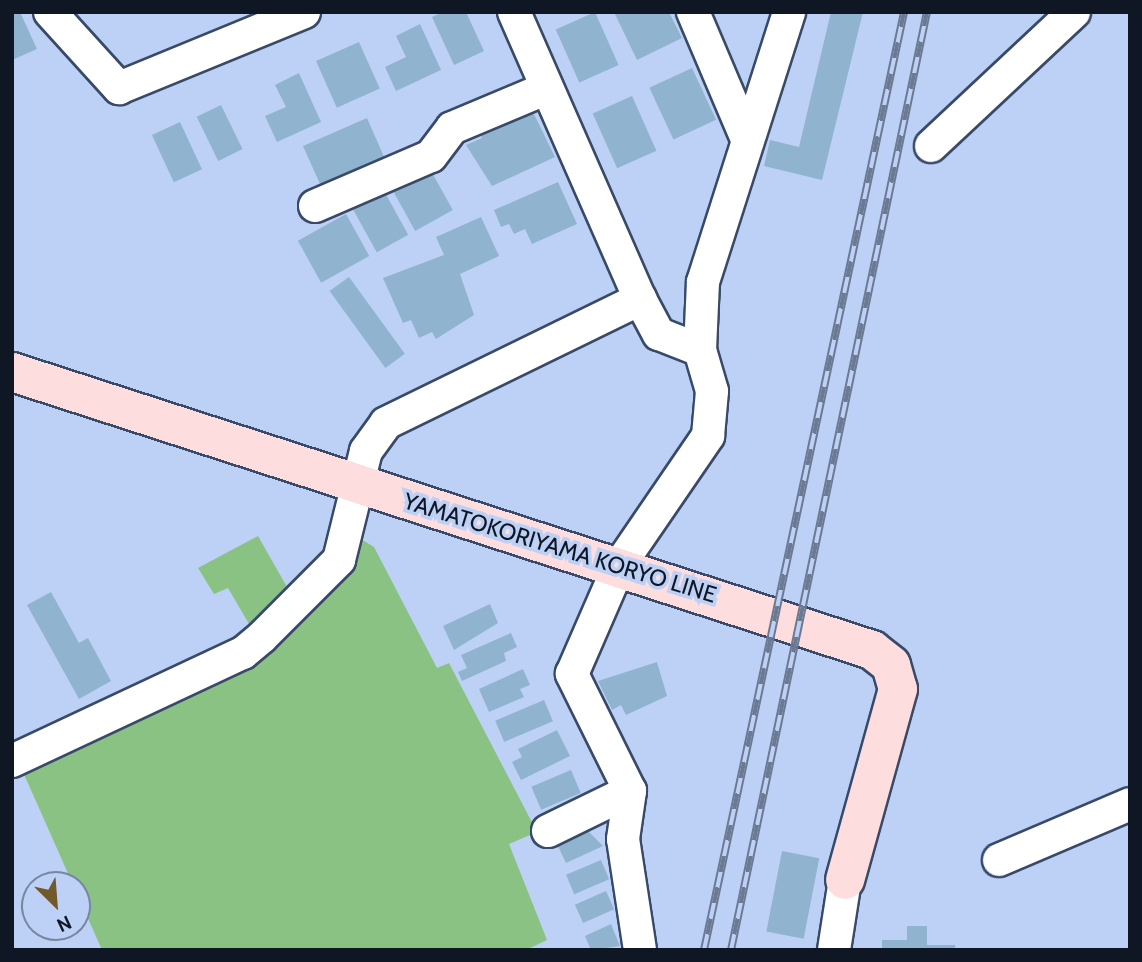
<!DOCTYPE html>
<style>
body{margin:0}
#map{position:relative;width:1142px;height:962px;overflow:hidden;background:#bcd1f5;font-family:Cabin,sans-serif}
div>[style]{position:absolute}
.green>*{inset:0;background:#8ac283}
.building>*{inset:0;background:#90b4cf;transform-origin:0 0}
.roads{filter:drop-shadow(2px 0 #394a68) drop-shadow(-2px 0 #394a68) drop-shadow(0 2px #394a68) drop-shadow(0 -2px #394a68)}
.minor>*{height:32px;margin:-16px;padding:0 16px;transform-origin:16px;border-radius:16px;background:#fff}
.secondary>*{height:38px;margin:-19px;padding:0 19px;transform-origin:19px;border-radius:19px;background:#fddddd}
.rail>*{height:8px;margin-top:-4px;transform-origin:0;background:repeating-linear-gradient(90deg,#bcd1f5 0 16px,#6b7993 0 32px);box-sizing:border-box;border-block:2px solid #6b7993}
span{translate:-50% -50%;white-space:nowrap;text-align:center;line-height:1.15;-webkit-text-stroke:7px #bcd1f5;paint-order:stroke}
.street-label{font-size:23px;color:#101724}
.frame{position:absolute;inset:0;border:14px solid #101724;pointer-events:none}
.north{position:absolute;left:21px;top:871px;width:70px;height:70px;box-sizing:border-box;background:#bcd1f5;border:2px solid #7787a1;border-radius:50%;rotate:155deg;font-size:19px;font-weight:700;line-height:28px;text-align:center;color:#101724}
.north::after{content:'';display:block;margin:auto;width:24px;height:32px;background:#72592a;clip-path:polygon(50% 0,100% 100%,50% 72%,0 100%)}
</style>
<div id="map">
<div class="green">
<i style="clip-path:polygon(258px 536px,291px 594px,252px 629px,228px 588px,214px 594px,198px 568px)"></i>
<i style="clip-path:polygon(356px 536px,374px 547px,437px 668px,449px 663px,537px 832px,509px 844px,547px 940px,526px 950px,102px 950px,23px 772px,252px 660px)"></i>
</div>
<div class="building">
<i style="clip-path:polygon(20px 12px,37px 49px,12px 60px,12px 15px)"></i>
<i style="clip-path:polygon(443px 12px,466px 12px,484px 51px,454px 65px,432px 17px)"></i>
<i style="left:595px;top:12px;width:58px;height:43px;rotate:66deg"></i>
<i style="clip-path:polygon(614px 12px,669px 12px,682px 38px,637px 60px)"></i>
<i style="clip-path:polygon(831px 12px,863px 12px,822px 180px,764px 166px,770px 140px,799px 147px)"></i>
<i style="clip-path:polygon(420px 24px,441px 70px,396px 91px,385px 67px,406px 57px,396px 36px)"></i>
<i style="left:359px;top:42px;width:51px;height:47px;rotate:66deg"></i>
<i style="left:692px;top:68px;width:57px;height:47px;rotate:65deg"></i>
<i style="clip-path:polygon(299px 73px,321px 122px,277px 142px,265px 116px,286px 107px,275px 85px)"></i>
<i style="left:632px;top:96px;width:60px;height:43px;rotate:66deg"></i>
<i style="left:221px;top:105px;width:49px;height:27px;rotate:64deg"></i>
<i style="clip-path:polygon(533px 112px,555px 157px,492px 186px,466px 145px,482px 138px,478px 129px,496px 120px,500px 128px)"></i>
<i style="clip-path:polygon(367px 118px,385px 159px,344px 185px,340px 175px,320px 184px,303px 146px)"></i>
<i style="left:180px;top:122px;width:52px;height:31px;rotate:65deg"></i>
<i style="left:430px;top:169px;width:47px;height:43px;rotate:61deg"></i>
<i style="clip-path:polygon(558px 182px,577px 224px,532px 244px,525px 229px,514px 234px,509px 224px,501px 227px,494px 210px)"></i>
<i style="left:384px;top:191px;width:50px;height:36px;rotate:61deg"></i>
<i style="left:346px;top:214px;width:48px;height:55px;rotate:61deg"></i>
<i style="clip-path:polygon(481px 217px,499px 256px,460px 274px,474px 315px,436px 339px,432px 332px,419px 338px,411px 320px,403px 323px,383px 278px,444px 255px,436px 237px)"></i>
<i style="left:349px;top:277px;width:95px;height:24px;rotate:54deg"></i>
<i style="clip-path:polygon(51px 592px,79px 643px,88px 638px,111px 681px,79px 699px,27px 605px)"></i>
<i style="clip-path:polygon(490px 604px,498px 623px,454px 650px,443px 626px)"></i>
<i style="clip-path:polygon(511px 633px,517px 647px,504px 653px,506px 661px,462px 681px,458px 672px,467px 668px,461px 655px)"></i>
<i style="clip-path:polygon(657px 662px,667px 696px,626px 715px,621px 705px,612px 710px,598px 681px)"></i>
<i style="clip-path:polygon(523px 669px,530px 685px,520px 689px,524px 697px,489px 712px,479px 689px)"></i>
<i style="left:544px;top:700px;width:23px;height:53px;rotate:67deg"></i>
<i style="clip-path:polygon(557px 730px,570px 756px,521px 780px,512px 762px,522px 757px,518px 749px)"></i>
<i style="left:571px;top:770px;width:25px;height:43px;rotate:67deg"></i>
<i style="clip-path:polygon(586px 829px,603px 846px,566px 863px,556px 842px)"></i>
<i style="left:782px;top:851px;width:38px;height:82px;rotate:11deg"></i>
<i style="left:601px;top:860px;width:21px;height:38px;rotate:67deg"></i>
<i style="left:606px;top:891px;width:20px;height:34px;rotate:66deg"></i>
<i style="clip-path:polygon(611px 924px,620px 946px,591px 950px,585px 936px)"></i>
<i style="clip-path:polygon(907px 926px,927px 926px,927px 945px,955px 945px,955px 950px,882px 950px,882px 940px,907px 940px)"></i>
</div>
<div class="roads">
<div class="minor">
<i style="left:50px;top:12px;width:103px;rotate:47.8deg"></i>
<i style="left:119px;top:88px;width:200px;rotate:-22.3deg"></i>
<i style="left:514px;top:12px;width:313px;rotate:66.3deg"></i>
<i style="left:640px;top:299px;width:40px;rotate:62deg"></i>
<i style="left:659px;top:334px;width:44px;rotate:21.3deg"></i>
<i style="left:693px;top:12px;width:138px;rotate:67deg"></i>
<i style="left:931px;top:146px;width:196px;rotate:-43.1deg"></i>
<i style="left:315px;top:206px;width:126px;rotate:-23.3deg"></i>
<i style="left:431px;top:156px;width:35px;rotate:-53deg"></i>
<i style="left:452px;top:128px;width:103px;rotate:-22.8deg"></i>
<i style="left:12px;top:761px;width:255px;rotate:-25.1deg"></i>
<i style="left:243px;top:653px;width:25px;rotate:-40deg"></i>
<i style="left:262px;top:637px;width:109px;rotate:-45deg"></i>
<i style="left:339px;top:560px;width:112px;rotate:-76.1deg"></i>
<i style="left:366px;top:451px;width:34px;rotate:-54deg"></i>
<i style="left:386px;top:423px;width:283px;rotate:-26deg"></i>
<i style="left:548px;top:831px;width:91px;rotate:-26deg"></i>
<i style="left:999px;top:860px;width:142px;rotate:-23.1deg"></i>
<i style="left:640px;top:950px;width:112px;rotate:-98.7deg"></i>
<i style="left:623px;top:839px;width:49px;rotate:-81.7deg"></i>
<i style="left:630px;top:791px;width:131px;rotate:-116.4deg"></i>
<i style="left:572px;top:674px;width:118px;rotate:-66.5deg"></i>
<i style="left:619px;top:566px;width:158px;rotate:-55.6deg"></i>
<i style="left:708px;top:436px;width:45px;rotate:-84.9deg"></i>
<i style="left:712px;top:391px;width:43px;rotate:-106.3deg"></i>
<i style="left:700px;top:350px;width:68px;rotate:-87.5deg"></i>
<i style="left:703px;top:282px;width:283px;rotate:-72.3deg"></i>
<i style="left:834px;top:950px;width:71px;rotate:-81.1deg"></i>
</div>
<div class="secondary">
<i style="left:12px;top:372px;width:904px;rotate:17.91deg"></i>
<i style="left:872px;top:650px;width:24px;rotate:38deg"></i>
<i style="left:891px;top:665px;width:25px;rotate:74deg"></i>
<i style="left:898px;top:689px;width:198px;rotate:105.5deg"></i>
</div>
</div>
<div class="rail">
<i style="left:704px;top:950px;width:959px;rotate:-77.96deg"></i>
<i style="left:731px;top:950px;width:958px;rotate:-78.2deg"></i>
</div>
<div class="street-label">
<span style="left:560px;top:548px;rotate:17deg">YAMATOKORIYAMA KORYO LINE</span>
</div>
<div class="frame"></div>
<div class="north">N</div>
</div>
